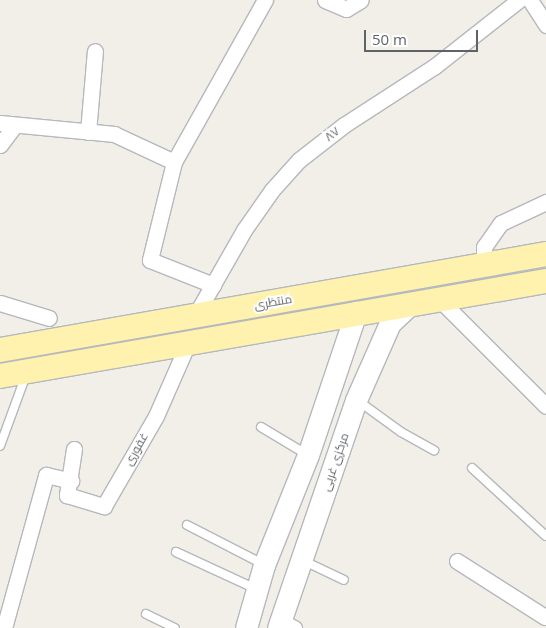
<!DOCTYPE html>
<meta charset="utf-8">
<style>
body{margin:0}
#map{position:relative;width:546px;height:628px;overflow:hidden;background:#f1efe8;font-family:"Open Sans",Cairo,sans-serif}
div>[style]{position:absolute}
.roads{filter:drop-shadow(1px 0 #b5b8bc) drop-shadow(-1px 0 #b5b8bc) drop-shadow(0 1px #b5b8bc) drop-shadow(0 -1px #b5b8bc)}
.service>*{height:8px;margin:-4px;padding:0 4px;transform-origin:4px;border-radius:4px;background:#fff}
.minor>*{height:15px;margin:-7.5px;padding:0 7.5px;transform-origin:7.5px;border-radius:7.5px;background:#fff}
.secondary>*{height:21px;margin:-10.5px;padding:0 10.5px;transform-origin:10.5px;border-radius:10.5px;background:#fff}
.primary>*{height:24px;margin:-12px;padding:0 12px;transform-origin:12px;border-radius:12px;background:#fff2af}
span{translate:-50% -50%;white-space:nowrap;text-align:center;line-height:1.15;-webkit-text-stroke:4px #fff;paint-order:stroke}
.street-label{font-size:12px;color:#5f6368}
.scale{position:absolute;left:364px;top:30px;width:114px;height:22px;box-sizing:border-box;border:2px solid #5f6368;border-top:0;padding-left:6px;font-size:15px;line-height:18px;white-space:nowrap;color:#5f6368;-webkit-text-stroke:4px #fff;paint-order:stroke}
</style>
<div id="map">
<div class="roads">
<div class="service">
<i style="left:357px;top:400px;width:54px;rotate:36deg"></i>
<i style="left:401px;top:432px;width:38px;rotate:29deg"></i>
<i style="left:261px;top:427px;width:52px;rotate:31deg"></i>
<i style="left:0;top:446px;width:76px;rotate:-69.9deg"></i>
<i style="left:472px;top:468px;width:100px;rotate:42.6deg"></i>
<i style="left:187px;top:525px;width:85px;rotate:27.2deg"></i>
<i style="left:176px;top:552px;width:88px;rotate:24.8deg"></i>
<i style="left:304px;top:561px;width:44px;rotate:25.4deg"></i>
<i style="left:146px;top:614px;width:32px;rotate:26deg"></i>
</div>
<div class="minor">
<i style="left:325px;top:0;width:23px;rotate:23deg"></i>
<i style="left:346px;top:9px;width:17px;rotate:-31deg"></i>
<i style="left:530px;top:0;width:30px;rotate:57deg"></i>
<i style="left:0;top:123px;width:115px;rotate:5.5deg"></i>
<i style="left:114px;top:134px;width:66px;rotate:25deg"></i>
<i style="left:174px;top:162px;width:186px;rotate:-60.7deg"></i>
<i style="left:88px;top:132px;width:81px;rotate:-85.1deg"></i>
<i style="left:0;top:145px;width:25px;rotate:-53deg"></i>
<i style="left:174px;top:162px;width:101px;rotate:103.8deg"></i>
<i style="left:150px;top:260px;width:68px;rotate:21.6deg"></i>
<i style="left:484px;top:265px;width:18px;rotate:-90deg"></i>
<i style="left:484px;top:247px;width:29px;rotate:-55deg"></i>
<i style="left:501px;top:223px;width:50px;rotate:-25deg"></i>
<i style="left:439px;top:299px;width:151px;rotate:45deg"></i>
<i style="left:0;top:303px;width:51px;rotate:17deg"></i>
<i style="left:195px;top:316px;width:99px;rotate:-60.3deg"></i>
<i style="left:244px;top:230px;width:49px;rotate:-55deg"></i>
<i style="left:272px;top:190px;width:40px;rotate:-48deg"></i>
<i style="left:299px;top:160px;width:57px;rotate:-37.9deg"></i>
<i style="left:344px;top:125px;width:108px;rotate:-33deg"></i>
<i style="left:435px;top:66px;width:107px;rotate:-38.2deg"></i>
<i style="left:74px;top:449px;width:47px;rotate:98.7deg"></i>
<i style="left:67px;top:495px;width:39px;rotate:17deg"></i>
<i style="left:104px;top:506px;width:104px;rotate:-60deg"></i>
<i style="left:156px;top:416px;width:80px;rotate:-66.3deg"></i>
<i style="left:457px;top:561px;width:104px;rotate:32.5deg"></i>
<i style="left:280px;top:621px;width:16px;rotate:27deg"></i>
<i style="left:4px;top:628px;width:159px;rotate:-74.6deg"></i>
<i style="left:46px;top:475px;width:26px;rotate:13deg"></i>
</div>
<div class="secondary">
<i style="left:246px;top:628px;width:66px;rotate:-74.1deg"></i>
<i style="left:264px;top:565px;width:118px;rotate:-68.2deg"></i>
<i style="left:308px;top:455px;width:151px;rotate:-71.4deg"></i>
<i style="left:278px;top:628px;width:241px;rotate:-71.1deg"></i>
<i style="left:356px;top:400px;width:84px;rotate:-66.2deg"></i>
<i style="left:390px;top:323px;width:26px;rotate:-43deg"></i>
</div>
<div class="primary">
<i style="left:0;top:350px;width:554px;rotate:-9.97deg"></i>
<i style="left:0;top:376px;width:554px;rotate:-9.87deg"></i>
</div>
</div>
<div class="street-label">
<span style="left:332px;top:134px;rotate:-38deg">۸۷</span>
<span style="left:273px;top:302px;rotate:-10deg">منتظری</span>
<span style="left:136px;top:449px;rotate:-60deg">غفوری</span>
<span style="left:335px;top:462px;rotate:-71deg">مرکزی غربی</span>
</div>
<div class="scale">50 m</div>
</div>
